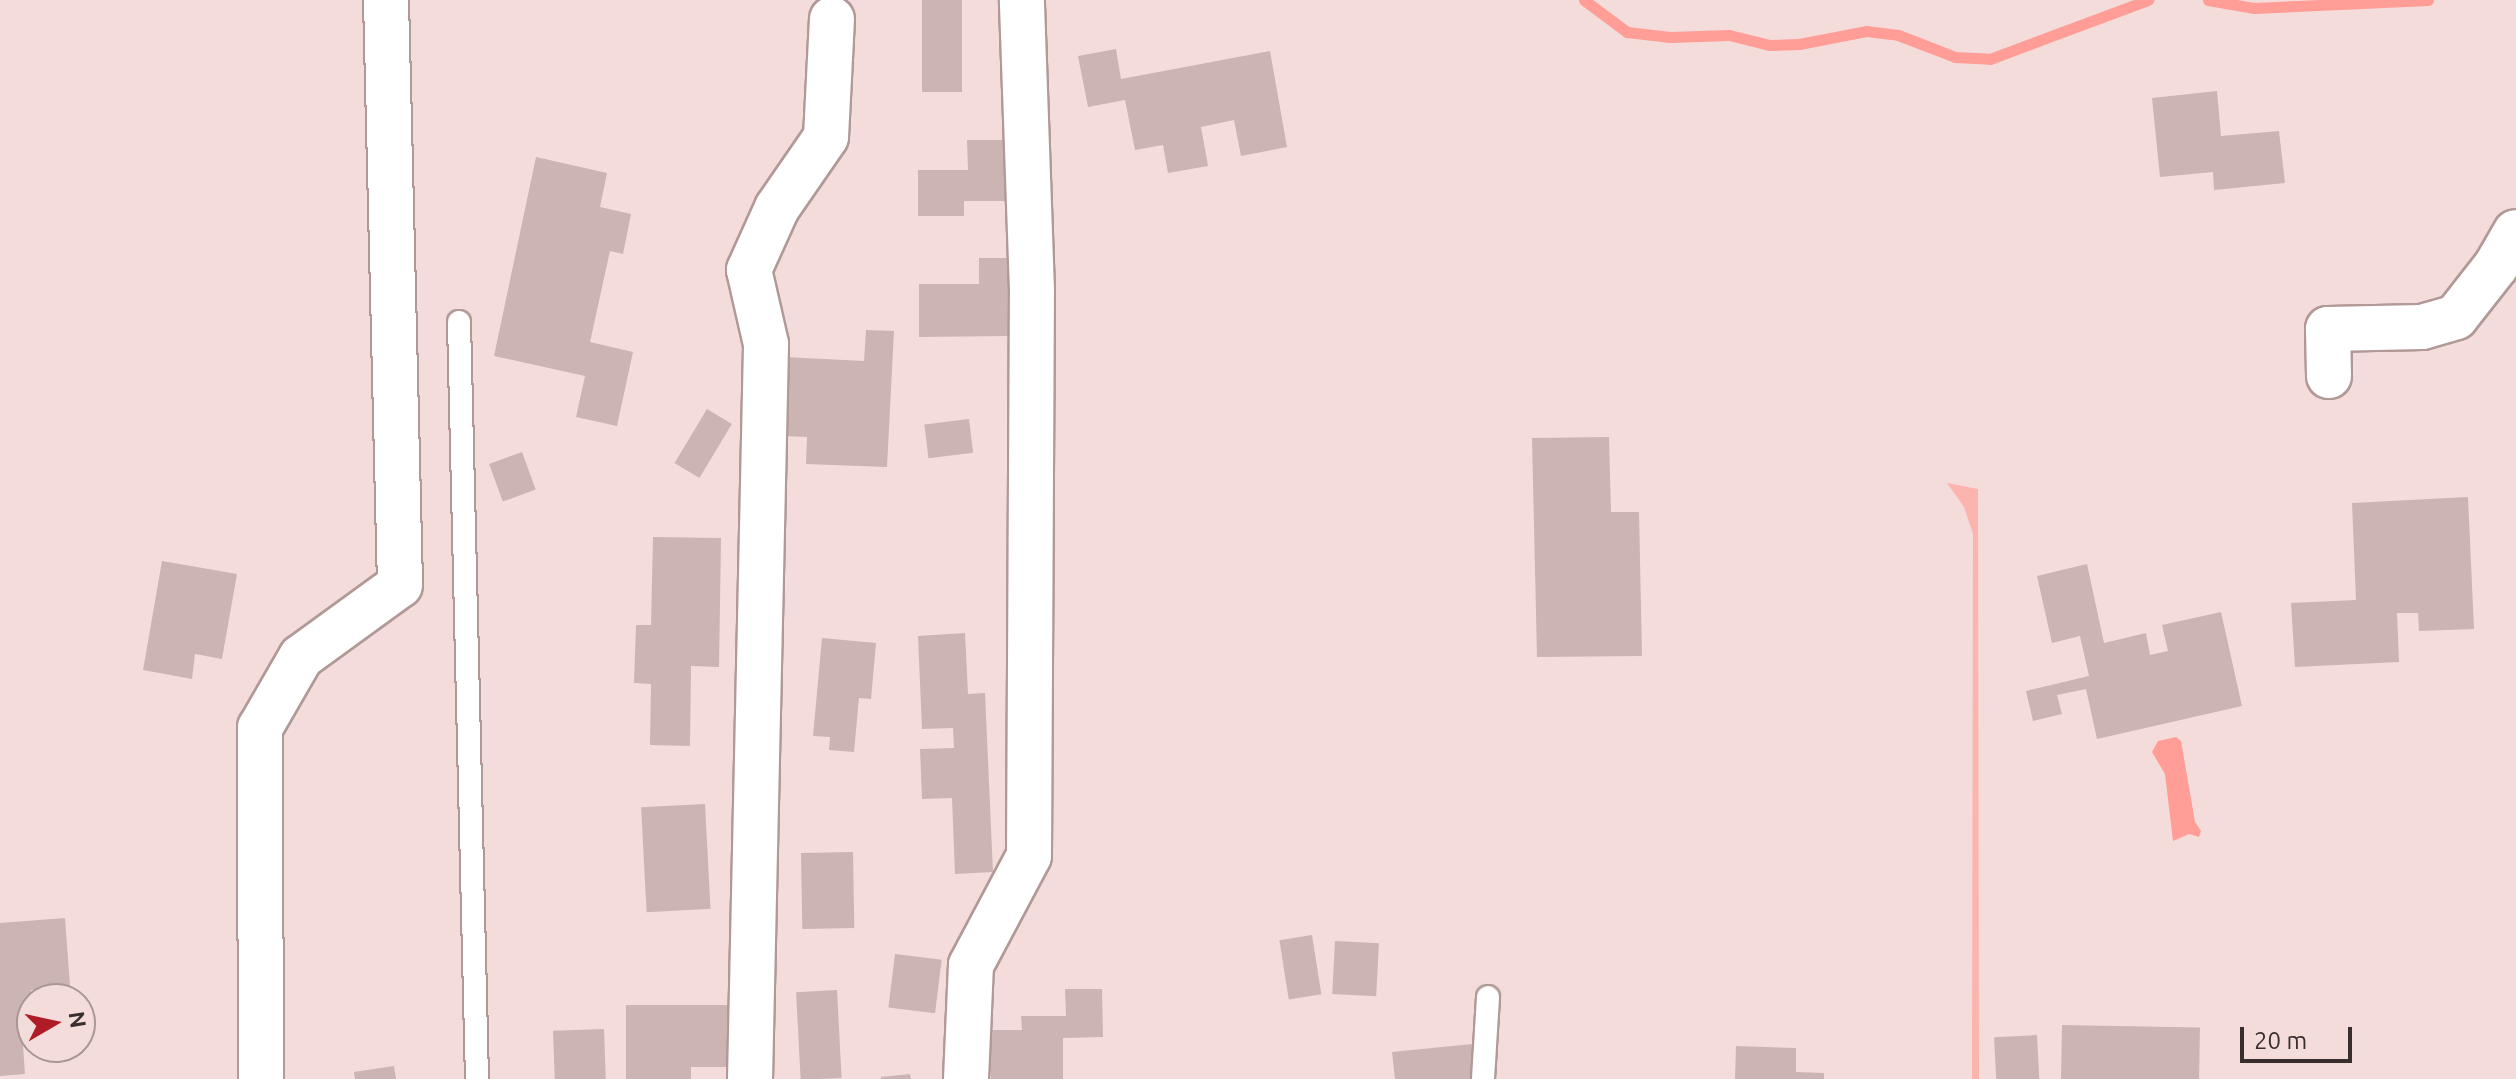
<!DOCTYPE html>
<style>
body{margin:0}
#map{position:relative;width:2516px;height:1079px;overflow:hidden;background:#f4dcda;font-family:Ubuntu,sans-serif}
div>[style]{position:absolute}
.green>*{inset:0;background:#fbb4ae}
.water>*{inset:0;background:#ff9d96}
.stream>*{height:11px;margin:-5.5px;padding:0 5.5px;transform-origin:5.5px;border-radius:5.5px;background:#ff9d96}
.building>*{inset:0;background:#cbb4b2;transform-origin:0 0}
.roads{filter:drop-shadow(2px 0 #b09997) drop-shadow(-2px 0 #b09997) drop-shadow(0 2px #b09997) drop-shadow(0 -2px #b09997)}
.service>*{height:22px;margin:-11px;padding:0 11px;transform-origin:11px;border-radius:11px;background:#fff}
.minor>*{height:44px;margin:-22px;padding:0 22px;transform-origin:22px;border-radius:22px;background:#fff}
span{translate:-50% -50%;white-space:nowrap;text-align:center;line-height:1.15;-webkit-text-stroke:7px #f4dcda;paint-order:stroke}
.north{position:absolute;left:16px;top:983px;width:80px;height:80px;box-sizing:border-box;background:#f4dcda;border:2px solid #a99695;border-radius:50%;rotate:81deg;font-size:22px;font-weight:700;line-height:32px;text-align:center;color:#382e2e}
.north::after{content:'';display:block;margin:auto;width:28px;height:36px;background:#af1c26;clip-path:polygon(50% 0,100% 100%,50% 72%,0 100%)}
.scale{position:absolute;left:2240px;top:1027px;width:112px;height:36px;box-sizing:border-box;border:4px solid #382e2e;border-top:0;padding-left:10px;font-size:24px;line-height:28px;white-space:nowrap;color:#382e2e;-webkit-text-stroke:6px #f4dcda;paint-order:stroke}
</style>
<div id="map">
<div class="green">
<i style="clip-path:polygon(1947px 483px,1978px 489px,1979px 1079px,1972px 1079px,1973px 534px,1964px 507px)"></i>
</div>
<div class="water">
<i style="clip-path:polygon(2176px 737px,2181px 741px,2195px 822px,2201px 831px,2199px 837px,2189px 834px,2173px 841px,2165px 774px,2152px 752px,2158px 741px)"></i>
</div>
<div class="stream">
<i style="left:1584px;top:0;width:54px;rotate:36.7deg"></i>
<i style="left:1627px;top:32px;width:43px;rotate:6.6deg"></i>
<i style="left:1670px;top:37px;width:59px;rotate:-1.9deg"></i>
<i style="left:1729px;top:35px;width:41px;rotate:14deg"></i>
<i style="left:1769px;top:45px;width:30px;rotate:-2deg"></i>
<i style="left:1799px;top:44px;width:68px;rotate:-11deg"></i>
<i style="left:1866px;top:31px;width:32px;rotate:7deg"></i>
<i style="left:1898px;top:35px;width:61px;rotate:21.1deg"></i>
<i style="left:1955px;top:57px;width:35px;rotate:3deg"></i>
<i style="left:1990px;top:59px;width:169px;rotate:-20.5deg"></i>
<i style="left:2208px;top:0;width:47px;rotate:9.9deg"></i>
<i style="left:2254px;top:8px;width:174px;rotate:-2.6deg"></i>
</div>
<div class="building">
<i style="left:922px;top:0;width:40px;height:92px"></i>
<i style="clip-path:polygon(1116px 49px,1121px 79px,1270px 51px,1287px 147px,1241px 156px,1234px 120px,1201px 127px,1208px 166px,1168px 173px,1163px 145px,1135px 150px,1125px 100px,1088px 107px,1078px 56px)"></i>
<i style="clip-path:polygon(2217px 91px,2221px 136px,2279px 131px,2285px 183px,2214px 190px,2213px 172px,2160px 177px,2152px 98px)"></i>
<i style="clip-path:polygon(967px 140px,1013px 140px,1013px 201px,964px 201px,964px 216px,918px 216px,918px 170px,968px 170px)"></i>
<i style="clip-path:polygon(536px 157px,607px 173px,600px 207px,631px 214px,623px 254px,610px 251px,590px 342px,633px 352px,617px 426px,576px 417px,585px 376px,494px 356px)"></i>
<i style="clip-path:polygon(979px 258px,1008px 258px,1009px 336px,919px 337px,919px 284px,979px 284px)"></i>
<i style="clip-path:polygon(866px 330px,894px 331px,887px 467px,806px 464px,807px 437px,782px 436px,785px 357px,864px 361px)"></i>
<i style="left:707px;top:409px;width:29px;height:63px;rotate:31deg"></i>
<i style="left:969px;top:419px;width:34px;height:45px;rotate:83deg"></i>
<i style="clip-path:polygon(1609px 437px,1611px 512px,1639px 512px,1642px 656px,1537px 657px,1532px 438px)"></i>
<i style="left:522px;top:452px;width:40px;height:35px;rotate:70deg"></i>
<i style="clip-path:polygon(2468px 497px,2474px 629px,2419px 631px,2418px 613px,2397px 613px,2399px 662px,2295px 667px,2291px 603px,2356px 600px,2352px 503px)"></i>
<i style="clip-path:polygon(653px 537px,721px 538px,719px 667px,691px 666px,690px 746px,650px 745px,651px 684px,634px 683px,636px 625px,651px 625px)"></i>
<i style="clip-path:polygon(162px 561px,237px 574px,222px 659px,195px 654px,192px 679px,143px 670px)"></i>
<i style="clip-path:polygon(2087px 564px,2104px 643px,2146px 633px,2150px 655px,2168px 651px,2162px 625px,2221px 612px,2242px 706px,2097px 739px,2086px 689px,2057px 695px,2062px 714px,2033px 721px,2026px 691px,2089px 676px,2080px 636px,2052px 643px,2037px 576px)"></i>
<i style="clip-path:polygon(965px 633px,968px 694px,985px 693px,993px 872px,955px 874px,952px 798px,922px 799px,920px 749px,954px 748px,953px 728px,922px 729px,918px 636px)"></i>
<i style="clip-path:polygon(822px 638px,876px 643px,871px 699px,859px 698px,854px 752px,829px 750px,830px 737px,813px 736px)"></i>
<i style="left:705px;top:804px;width:105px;height:64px;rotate:87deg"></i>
<i style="left:853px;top:852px;width:76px;height:52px;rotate:89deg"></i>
<i style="clip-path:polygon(65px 918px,70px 986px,31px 990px,32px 1017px,21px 1018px,25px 1074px,0 1076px,0 923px)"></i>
<i style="left:1312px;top:935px;width:60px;height:33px;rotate:81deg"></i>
<i style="left:1335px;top:941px;width:44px;height:53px;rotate:3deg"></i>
<i style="left:895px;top:954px;width:47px;height:54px;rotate:7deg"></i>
<i style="clip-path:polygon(1065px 989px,1102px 989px,1103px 1037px,1063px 1038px,1063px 1079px,991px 1079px,991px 1030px,1022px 1030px,1021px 1016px,1066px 1016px)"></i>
<i style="left:837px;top:990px;width:88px;height:41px;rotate:87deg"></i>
<i style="clip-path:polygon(626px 1005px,728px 1005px,728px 1067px,691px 1067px,691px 1079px,626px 1079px)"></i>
<i style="left:2062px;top:1025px;width:138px;height:54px;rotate:1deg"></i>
<i style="left:604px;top:1029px;width:50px;height:51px;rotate:88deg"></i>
<i style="left:2037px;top:1035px;width:44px;height:43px;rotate:87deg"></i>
<i style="clip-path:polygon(1472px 1044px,1476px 1079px,1395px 1079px,1392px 1052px)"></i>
<i style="clip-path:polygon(1736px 1046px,1796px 1048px,1796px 1072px,1824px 1073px,1824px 1079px,1735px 1079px)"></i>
<i style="clip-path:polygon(394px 1066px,396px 1079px,355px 1079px,354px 1072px)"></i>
<i style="clip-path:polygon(910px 1074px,911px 1079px,881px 1079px,881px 1077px)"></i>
</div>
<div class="roads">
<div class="service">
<i style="left:459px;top:322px;width:757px;rotate:88.64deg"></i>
<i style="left:1483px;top:1079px;width:82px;rotate:-86.5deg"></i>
</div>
<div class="minor">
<i style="left:2329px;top:376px;width:47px;rotate:-91.2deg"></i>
<i style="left:2328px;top:329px;width:94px;rotate:-1.2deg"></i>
<i style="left:2422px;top:327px;width:35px;rotate:-16deg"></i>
<i style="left:2456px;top:317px;width:65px;rotate:-51.9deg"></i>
<i style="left:2496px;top:266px;width:39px;rotate:-60deg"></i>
<i style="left:261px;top:1079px;width:351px;rotate:-90.2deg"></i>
<i style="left:260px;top:728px;width:82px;rotate:-60deg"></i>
<i style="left:301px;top:657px;width:122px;rotate:-36deg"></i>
<i style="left:400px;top:585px;width:585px;rotate:-91.37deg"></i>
<i style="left:750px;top:1079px;width:735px;rotate:-88.75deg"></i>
<i style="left:766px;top:344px;width:76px;rotate:-102.9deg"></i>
<i style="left:749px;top:270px;width:68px;rotate:-65.7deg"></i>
<i style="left:777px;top:208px;width:86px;rotate:-55.4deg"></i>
<i style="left:826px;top:137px;width:118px;rotate:-87.1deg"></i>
<i style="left:966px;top:1079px;width:114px;rotate:-87.5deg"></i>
<i style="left:971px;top:965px;width:123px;rotate:-62deg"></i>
<i style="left:1029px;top:856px;width:565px;rotate:-89.7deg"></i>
<i style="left:1032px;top:291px;width:291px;rotate:-92deg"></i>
</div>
</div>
<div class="north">N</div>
<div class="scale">20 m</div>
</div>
